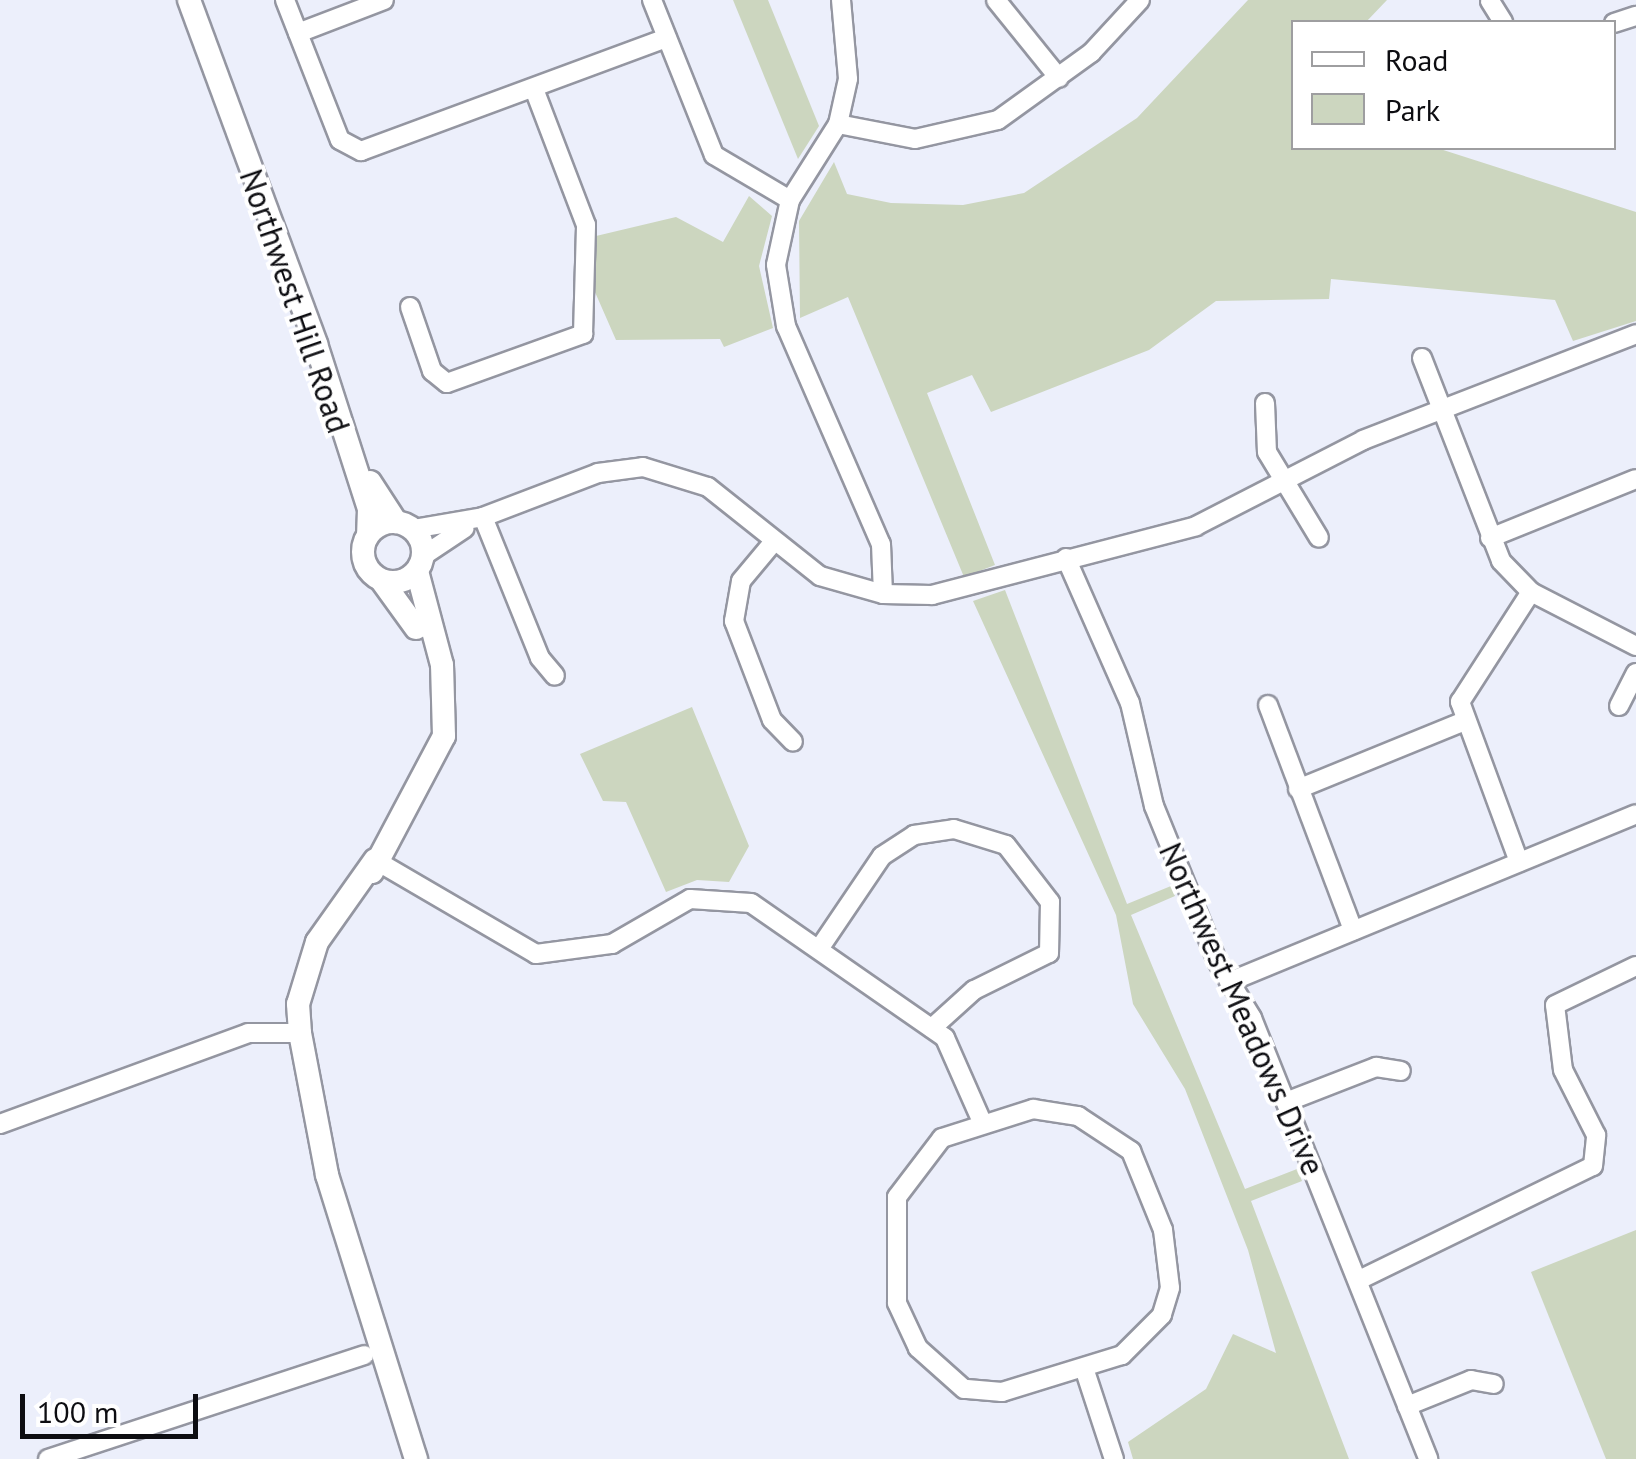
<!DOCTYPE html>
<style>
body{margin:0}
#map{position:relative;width:1636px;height:1459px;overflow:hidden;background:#eceffb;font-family:"PT Sans",sans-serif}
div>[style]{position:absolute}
.green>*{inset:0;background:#ccd6bf}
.roads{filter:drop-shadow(2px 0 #9496a1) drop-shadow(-2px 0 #9496a1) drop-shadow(0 2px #9496a1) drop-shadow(0 -2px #9496a1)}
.minor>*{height:18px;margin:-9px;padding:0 9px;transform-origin:9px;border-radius:9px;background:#fff}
.major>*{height:22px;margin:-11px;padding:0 11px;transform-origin:11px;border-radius:11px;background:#fff}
.major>.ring{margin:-11px;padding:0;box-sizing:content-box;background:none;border:22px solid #fff;border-radius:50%}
span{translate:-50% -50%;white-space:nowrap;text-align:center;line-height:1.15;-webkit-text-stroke:8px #fff;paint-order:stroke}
.street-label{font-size:32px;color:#0d0d11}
.legend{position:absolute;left:1291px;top:20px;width:325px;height:130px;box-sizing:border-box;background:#fff;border:2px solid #9e9ea0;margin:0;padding:12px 18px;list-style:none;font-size:30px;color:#0d0d11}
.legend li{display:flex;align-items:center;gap:20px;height:50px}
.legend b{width:50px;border:2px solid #9e9ea0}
.scale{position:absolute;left:20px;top:1394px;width:178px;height:45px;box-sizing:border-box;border:5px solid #0d0d11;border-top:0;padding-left:12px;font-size:30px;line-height:35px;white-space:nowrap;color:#0d0d11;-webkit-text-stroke:8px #fff;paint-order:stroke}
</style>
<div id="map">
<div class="green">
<i style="clip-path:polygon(733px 0,768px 0,819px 126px,798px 159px)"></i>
<i style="clip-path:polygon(1248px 0,1387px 0,1366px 22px,1294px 22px,1294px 148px,1437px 148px,1636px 212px,1636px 321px,1573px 341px,1555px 300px,1331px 279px,1329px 299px,1216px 301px,1149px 350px,991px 412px,972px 375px,927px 393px,995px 565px,964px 577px,848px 297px,800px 318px,799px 221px,834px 162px,847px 194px,891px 203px,963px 205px,1024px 193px,1137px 118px)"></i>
<i style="clip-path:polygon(749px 196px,772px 216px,759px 266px,773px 328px,724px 347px,720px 339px,616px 340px,591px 283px,596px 236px,676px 217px,723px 242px)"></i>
<i style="clip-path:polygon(1005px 590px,1127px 904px,1171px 886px,1175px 896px,1131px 915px,1245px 1189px,1297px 1169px,1302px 1181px,1251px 1201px,1349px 1459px,1133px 1459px,1128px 1442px,1206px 1389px,1233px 1334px,1276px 1353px,1248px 1250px,1185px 1089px,1133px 1004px,1116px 915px,973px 601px)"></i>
<i style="clip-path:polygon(692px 707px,749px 846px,729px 882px,697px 880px,666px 892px,626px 802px,603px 801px,580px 754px)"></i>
<i style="clip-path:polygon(1636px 1230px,1636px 1459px,1606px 1459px,1531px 1272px)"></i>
</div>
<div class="roads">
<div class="minor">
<i style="left:285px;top:0;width:150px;rotate:68.6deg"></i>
<i style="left:340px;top:140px;width:24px;rotate:28deg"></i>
<i style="left:361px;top:151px;width:326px;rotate:-20.3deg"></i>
<i style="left:652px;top:0;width:167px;rotate:68.2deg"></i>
<i style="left:714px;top:155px;width:88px;rotate:30.6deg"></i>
<i style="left:841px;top:0;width:79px;rotate:84.9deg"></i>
<i style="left:848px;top:79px;width:46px;rotate:102.5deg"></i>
<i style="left:838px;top:124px;width:90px;rotate:122.3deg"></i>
<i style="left:790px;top:200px;width:66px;rotate:102.2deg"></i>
<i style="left:776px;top:265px;width:62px;rotate:80.7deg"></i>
<i style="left:786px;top:326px;width:238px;rotate:66.5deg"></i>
<i style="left:881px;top:544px;width:50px;rotate:87.7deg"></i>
<i style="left:996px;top:0;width:100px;rotate:51.1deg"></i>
<i style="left:1490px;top:1px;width:25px;rotate:58deg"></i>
<i style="left:1614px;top:23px;width:23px;rotate:-18deg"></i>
<i style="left:298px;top:33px;width:92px;rotate:-21deg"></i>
<i style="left:838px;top:124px;width:78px;rotate:11deg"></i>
<i style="left:915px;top:139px;width:85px;rotate:-12.9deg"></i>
<i style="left:998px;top:120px;width:115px;rotate:-35.8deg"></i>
<i style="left:1091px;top:53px;width:72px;rotate:-47.2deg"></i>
<i style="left:410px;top:307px;width:68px;rotate:71deg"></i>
<i style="left:432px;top:371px;width:19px;rotate:39deg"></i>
<i style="left:447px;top:383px;width:145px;rotate:-19.8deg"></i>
<i style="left:583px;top:334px;width:109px;rotate:-88.4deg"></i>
<i style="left:586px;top:225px;width:146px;rotate:-110.9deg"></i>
<i style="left:1422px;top:358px;width:218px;rotate:68.7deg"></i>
<i style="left:1501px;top:561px;width:43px;rotate:45.9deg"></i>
<i style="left:1531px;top:592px;width:118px;rotate:27.2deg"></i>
<i style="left:1265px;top:403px;width:49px;rotate:87.7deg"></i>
<i style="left:1267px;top:452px;width:100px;rotate:58.8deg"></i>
<i style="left:483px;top:517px;width:152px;rotate:68deg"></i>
<i style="left:540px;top:658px;width:23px;rotate:50deg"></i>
<i style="left:413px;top:529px;width:71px;rotate:-9.7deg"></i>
<i style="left:483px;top:517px;width:123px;rotate:-20.9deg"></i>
<i style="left:598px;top:473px;width:45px;rotate:-7.6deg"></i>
<i style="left:643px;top:467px;width:68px;rotate:17.1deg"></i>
<i style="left:708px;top:487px;width:143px;rotate:38.5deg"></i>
<i style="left:820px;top:576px;width:66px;rotate:15.9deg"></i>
<i style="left:883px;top:594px;width:49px;rotate:1.2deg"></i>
<i style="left:932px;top:595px;width:273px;rotate:-14.6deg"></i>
<i style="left:1196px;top:526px;width:188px;rotate:-27.2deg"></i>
<i style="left:1363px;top:440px;width:293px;rotate:-21.2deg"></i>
<i style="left:1490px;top:538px;width:157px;rotate:-22deg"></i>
<i style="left:771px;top:545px;width:47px;rotate:129.8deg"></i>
<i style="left:741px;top:581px;width:41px;rotate:99.9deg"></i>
<i style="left:734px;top:621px;width:106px;rotate:69deg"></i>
<i style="left:772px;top:720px;width:30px;rotate:46deg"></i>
<i style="left:423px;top:556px;width:50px;rotate:-33.7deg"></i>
<i style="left:1066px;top:558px;width:158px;rotate:66.2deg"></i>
<i style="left:1130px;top:703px;width:106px;rotate:76.9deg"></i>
<i style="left:1154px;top:806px;width:167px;rotate:67.9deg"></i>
<i style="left:1217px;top:961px;width:67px;rotate:58.4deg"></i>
<i style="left:1252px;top:1018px;width:475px;rotate:68.2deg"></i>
<i style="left:1268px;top:705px;width:241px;rotate:69.3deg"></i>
<i style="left:1619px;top:706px;width:37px;rotate:-63deg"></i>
<i style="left:1298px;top:789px;width:180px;rotate:-22.2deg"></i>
<i style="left:375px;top:860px;width:186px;rotate:30.3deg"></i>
<i style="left:536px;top:954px;width:77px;rotate:-7.5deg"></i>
<i style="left:612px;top:944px;width:90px;rotate:-30deg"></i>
<i style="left:690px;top:899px;width:61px;rotate:3.8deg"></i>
<i style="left:751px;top:903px;width:236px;rotate:34.8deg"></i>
<i style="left:945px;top:1038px;width:92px;rotate:66.2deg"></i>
<i style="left:1519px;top:862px;width:171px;rotate:-110.2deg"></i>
<i style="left:1460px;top:702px;width:131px;rotate:-57.2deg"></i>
<i style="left:819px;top:949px;width:112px;rotate:-55.9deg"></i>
<i style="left:882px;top:856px;width:38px;rotate:-33deg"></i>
<i style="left:914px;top:835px;width:40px;rotate:-8.5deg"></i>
<i style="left:954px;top:829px;width:54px;rotate:17.1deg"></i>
<i style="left:1006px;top:845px;width:72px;rotate:52.3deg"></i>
<i style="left:1050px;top:902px;width:51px;rotate:91.1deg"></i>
<i style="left:1049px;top:953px;width:84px;rotate:153.7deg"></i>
<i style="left:974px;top:990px;width:57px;rotate:137.9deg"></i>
<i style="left:1229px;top:982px;width:440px;rotate:-22.4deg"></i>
<i style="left:1286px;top:1102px;width:97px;rotate:-21.3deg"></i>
<i style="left:1376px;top:1067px;width:25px;rotate:9deg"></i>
<i style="left:1033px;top:1109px;width:46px;rotate:8.8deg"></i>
<i style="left:1078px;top:1116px;width:64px;rotate:33.4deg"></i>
<i style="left:1131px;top:1151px;width:85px;rotate:67.9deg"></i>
<i style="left:1163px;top:1230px;width:58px;rotate:83.1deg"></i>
<i style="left:1170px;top:1288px;width:28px;rotate:107deg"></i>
<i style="left:1162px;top:1315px;width:57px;rotate:135deg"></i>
<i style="left:1122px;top:1355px;width:126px;rotate:162.9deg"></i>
<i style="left:1002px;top:1392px;width:38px;rotate:-175deg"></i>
<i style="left:964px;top:1389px;width:62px;rotate:-138.3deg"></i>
<i style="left:918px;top:1348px;width:50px;rotate:-115deg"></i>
<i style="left:897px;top:1303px;width:106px;rotate:-90deg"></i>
<i style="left:897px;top:1197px;width:74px;rotate:-52.7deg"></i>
<i style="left:942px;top:1138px;width:96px;rotate:-17.7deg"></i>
<i style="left:0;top:1124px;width:264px;rotate:-20.1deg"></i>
<i style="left:248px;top:1033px;width:52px"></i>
<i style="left:1359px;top:1280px;width:260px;rotate:-26deg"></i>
<i style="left:1593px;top:1166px;width:31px;rotate:-84deg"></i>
<i style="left:1596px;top:1135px;width:73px;rotate:-116.9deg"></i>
<i style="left:1563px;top:1070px;width:65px;rotate:-97deg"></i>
<i style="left:1555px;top:1005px;width:90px;rotate:-25.7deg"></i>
<i style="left:1085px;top:1371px;width:93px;rotate:71.8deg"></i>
<i style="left:1407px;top:1406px;width:69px;rotate:-22.1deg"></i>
<i style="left:1471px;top:1380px;width:23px;rotate:10deg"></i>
<i style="left:48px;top:1459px;width:333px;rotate:-18.2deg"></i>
</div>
<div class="major">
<i style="left:189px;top:0;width:367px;rotate:69.7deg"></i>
<i style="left:316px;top:344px;width:173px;rotate:72.2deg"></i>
<i style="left:369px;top:509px;width:25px;rotate:92deg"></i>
<i style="left:370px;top:482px;width:48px;rotate:57deg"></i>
<i class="ring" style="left:363px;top:522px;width:38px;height:38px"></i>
<i style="left:382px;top:581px;width:58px;rotate:54.1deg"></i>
<i style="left:375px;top:860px;width:100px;rotate:125.3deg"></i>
<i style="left:317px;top:942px;width:65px;rotate:107deg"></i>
<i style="left:298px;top:1004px;width:29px;rotate:86deg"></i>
<i style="left:300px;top:1033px;width:145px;rotate:79.2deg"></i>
<i style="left:327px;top:1175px;width:298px;rotate:72.6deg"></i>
<i style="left:372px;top:872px;width:154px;rotate:-62.1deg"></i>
<i style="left:444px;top:736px;width:71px;rotate:-91.6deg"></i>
<i style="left:442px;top:665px;width:97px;rotate:-104.9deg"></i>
</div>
</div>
<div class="street-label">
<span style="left:295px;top:301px;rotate:71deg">Northwest Hill Road</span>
<span style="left:1242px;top:1009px;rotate:66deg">Northwest Meadows Drive</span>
</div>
<ul class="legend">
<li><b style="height:12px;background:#fff"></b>Road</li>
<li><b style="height:28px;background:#ccd6bf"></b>Park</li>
</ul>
<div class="scale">100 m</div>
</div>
